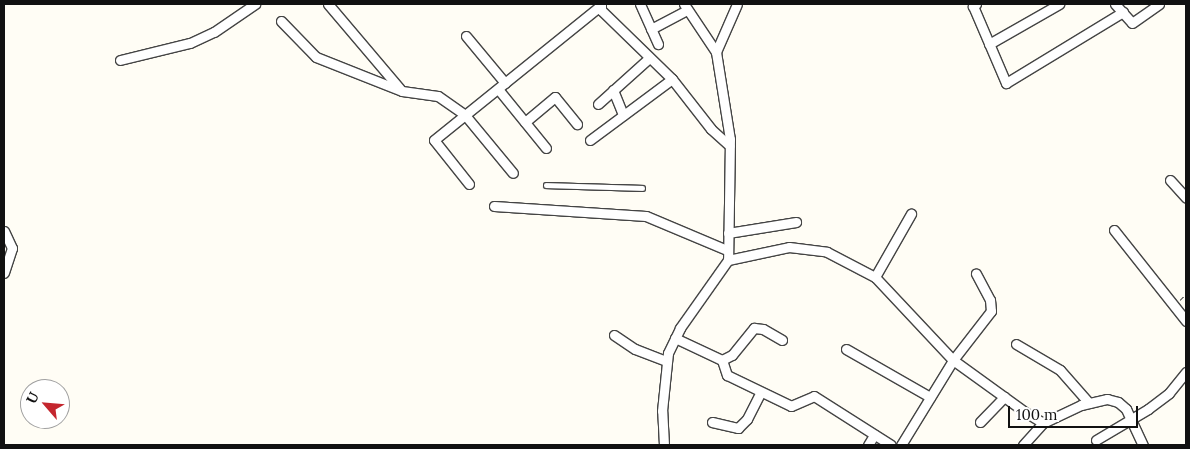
<!DOCTYPE html>
<style>
body{margin:0}
#map{position:relative;width:1190px;height:449px;overflow:hidden;background:#fffdf5;font-family:Lora,serif}
div>[style]{position:absolute}
.path>*{height:1px;margin-top:-0.5px;transform-origin:0;background:repeating-linear-gradient(90deg,#333 0 5px,transparent 0 7.5px)}
.roads{filter:drop-shadow(1px 0 #444) drop-shadow(-1px 0 #444) drop-shadow(0 1px #444) drop-shadow(0 -1px #444)}
.lane>*{height:4.5px;margin:-2.25px;padding:0 2.25px;transform-origin:2.25px;border-radius:2.25px;background:#fff}
.street>*{height:9px;margin:-4.5px;padding:0 4.5px;transform-origin:4.5px;border-radius:4.5px;background:#fff}
span{translate:-50% -50%;white-space:nowrap;text-align:center;line-height:1.15;-webkit-text-stroke:5px #fff;paint-order:stroke}
.frame{position:absolute;inset:0;border:5px solid #111;pointer-events:none}
.north{position:absolute;left:20px;top:379px;width:50px;height:50px;box-sizing:border-box;background:#fff;border:1px solid #a0a0a0;border-radius:50%;rotate:297deg;font-size:14px;font-weight:700;line-height:20px;text-align:center;color:#111}
.north::after{content:'';display:block;margin:auto;width:18px;height:22px;background:#c4262e;clip-path:polygon(50% 0,100% 100%,50% 72%,0 100%)}
.scale{position:absolute;left:1008px;top:406px;width:130px;height:22px;box-sizing:border-box;border:2px solid #111;border-top:0;padding-left:6px;font-size:15px;line-height:18px;white-space:nowrap;color:#111;-webkit-text-stroke:4px #fff;paint-order:stroke}
</style>
<div id="map">
<div class="path">
<i style="left:1180px;top:300px;width:8px;rotate:-45deg"></i>
</div>
<div class="roads">
<div class="lane">
<i style="left:546px;top:185px;width:96px;rotate:1.8deg"></i>
</div>
<div class="street">
<i style="left:328px;top:4px;width:111px;rotate:49.7deg"></i>
<i style="left:601px;top:4px;width:6px;rotate:90deg"></i>
<i style="left:601px;top:10px;width:99px;rotate:44.2deg"></i>
<i style="left:672px;top:79px;width:63px;rotate:52deg"></i>
<i style="left:711px;top:129px;width:25px;rotate:42deg"></i>
<i style="left:640px;top:4px;width:44px;rotate:65.8deg"></i>
<i style="left:684px;top:4px;width:58px;rotate:56.3deg"></i>
<i style="left:716px;top:52px;width:88px;rotate:80.9deg"></i>
<i style="left:730px;top:139px;width:121px;rotate:90.9deg"></i>
<i style="left:728px;top:260px;width:62px;rotate:-12deg"></i>
<i style="left:789px;top:247px;width:38px;rotate:7deg"></i>
<i style="left:827px;top:252px;width:54px;rotate:27.5deg"></i>
<i style="left:875px;top:277px;width:114px;rotate:46.8deg"></i>
<i style="left:953px;top:360px;width:89px;rotate:35.8deg"></i>
<i style="left:1025px;top:412px;width:21px;rotate:31deg"></i>
<i style="left:1043px;top:423px;width:42px;rotate:-25.3deg"></i>
<i style="left:1081px;top:405px;width:27px;rotate:-13deg"></i>
<i style="left:1107px;top:399px;width:11px;rotate:15deg"></i>
<i style="left:1118px;top:402px;width:11px;rotate:41deg"></i>
<i style="left:1126px;top:409px;width:40px;rotate:65deg"></i>
<i style="left:976px;top:4px;width:4px;rotate:146deg"></i>
<i style="left:973px;top:6px;width:84px;rotate:66.8deg"></i>
<i style="left:1006px;top:83px;width:137px;rotate:-31.3deg"></i>
<i style="left:1115px;top:4px;width:25px;rotate:48deg"></i>
<i style="left:1132px;top:23px;width:33px;rotate:-35deg"></i>
<i style="left:281px;top:21px;width:50px;rotate:45.8deg"></i>
<i style="left:316px;top:57px;width:92px;rotate:21.6deg"></i>
<i style="left:402px;top:91px;width:36px;rotate:8deg"></i>
<i style="left:438px;top:96px;width:33px;rotate:35deg"></i>
<i style="left:465px;top:115px;width:75px;rotate:50.4deg"></i>
<i style="left:651px;top:29px;width:41px;rotate:-27.8deg"></i>
<i style="left:466px;top:36px;width:61px;rotate:50.3deg"></i>
<i style="left:989px;top:44px;width:81px;rotate:-29.7deg"></i>
<i style="left:716px;top:52px;width:52px;rotate:-66.4deg"></i>
<i style="left:120px;top:60px;width:72px;rotate:-13.7deg"></i>
<i style="left:190px;top:43px;width:26px;rotate:-25deg"></i>
<i style="left:214px;top:32px;width:50px;rotate:-34.3deg"></i>
<i style="left:498px;top:89px;width:76px;rotate:50.9deg"></i>
<i style="left:613px;top:90px;width:27px;rotate:68deg"></i>
<i style="left:598px;top:104px;width:69px;rotate:-42deg"></i>
<i style="left:525px;top:122px;width:39px;rotate:-40deg"></i>
<i style="left:555px;top:97px;width:35px;rotate:51deg"></i>
<i style="left:590px;top:140px;width:102px;rotate:-36.6deg"></i>
<i style="left:1170px;top:180px;width:24px;rotate:48deg"></i>
<i style="left:469px;top:184px;width:56px;rotate:-128.5deg"></i>
<i style="left:434px;top:140px;width:213px;rotate:-38.9deg"></i>
<i style="left:494px;top:206px;width:152px;rotate:3.8deg"></i>
<i style="left:646px;top:216px;width:88px;rotate:22.8deg"></i>
<i style="left:1114px;top:230px;width:116px;rotate:51.6deg"></i>
<i style="left:4px;top:231px;width:19px;rotate:65deg"></i>
<i style="left:12px;top:248px;width:26px;rotate:108deg"></i>
<i style="left:728px;top:233px;width:69px;rotate:-9.2deg"></i>
<i style="left:875px;top:277px;width:73px;rotate:-60.3deg"></i>
<i style="left:614px;top:335px;width:25px;rotate:34deg"></i>
<i style="left:635px;top:349px;width:33px;rotate:21deg"></i>
<i style="left:675px;top:338px;width:52px;rotate:25.1deg"></i>
<i style="left:722px;top:360px;width:16px;rotate:72deg"></i>
<i style="left:727px;top:375px;width:71px;rotate:25.8deg"></i>
<i style="left:791px;top:406px;width:25px;rotate:-23deg"></i>
<i style="left:814px;top:396px;width:91px;rotate:32.5deg"></i>
<i style="left:1016px;top:344px;width:51px;rotate:30.6deg"></i>
<i style="left:1060px;top:370px;width:44px;rotate:48.7deg"></i>
<i style="left:846px;top:349px;width:97px;rotate:29.7deg"></i>
<i style="left:722px;top:360px;width:11px;rotate:-27deg"></i>
<i style="left:732px;top:355px;width:35px;rotate:-51deg"></i>
<i style="left:754px;top:328px;width:9px;rotate:6deg"></i>
<i style="left:763px;top:329px;width:22px;rotate:30deg"></i>
<i style="left:712px;top:422px;width:27px;rotate:13deg"></i>
<i style="left:738px;top:428px;width:13px;rotate:-45deg"></i>
<i style="left:747px;top:419px;width:30px;rotate:-63deg"></i>
<i style="left:980px;top:422px;width:35px;rotate:-46deg"></i>
<i style="left:1096px;top:440px;width:61px;rotate:-30.8deg"></i>
<i style="left:1148px;top:409px;width:26px;rotate:-37deg"></i>
<i style="left:1169px;top:393px;width:27px;rotate:-51deg"></i>
<i style="left:664px;top:445px;width:34px;rotate:-93deg"></i>
<i style="left:662px;top:411px;width:58px;rotate:-84.1deg"></i>
<i style="left:668px;top:353px;width:28px;rotate:-64deg"></i>
<i style="left:680px;top:328px;width:83px;rotate:-54.8deg"></i>
<i style="left:868px;top:445px;width:12px;rotate:-59deg"></i>
<i style="left:901px;top:445px;width:100px;rotate:-58.5deg"></i>
<i style="left:953px;top:360px;width:62px;rotate:-52.2deg"></i>
<i style="left:991px;top:311px;width:11px;rotate:-95deg"></i>
<i style="left:990px;top:300px;width:30px;rotate:-118deg"></i>
<i style="left:1023px;top:445px;width:30px;rotate:-48deg"></i>
</div>
</div>
<div class="frame"></div>
<div class="north">U</div>
<div class="scale">100 m</div>
</div>
